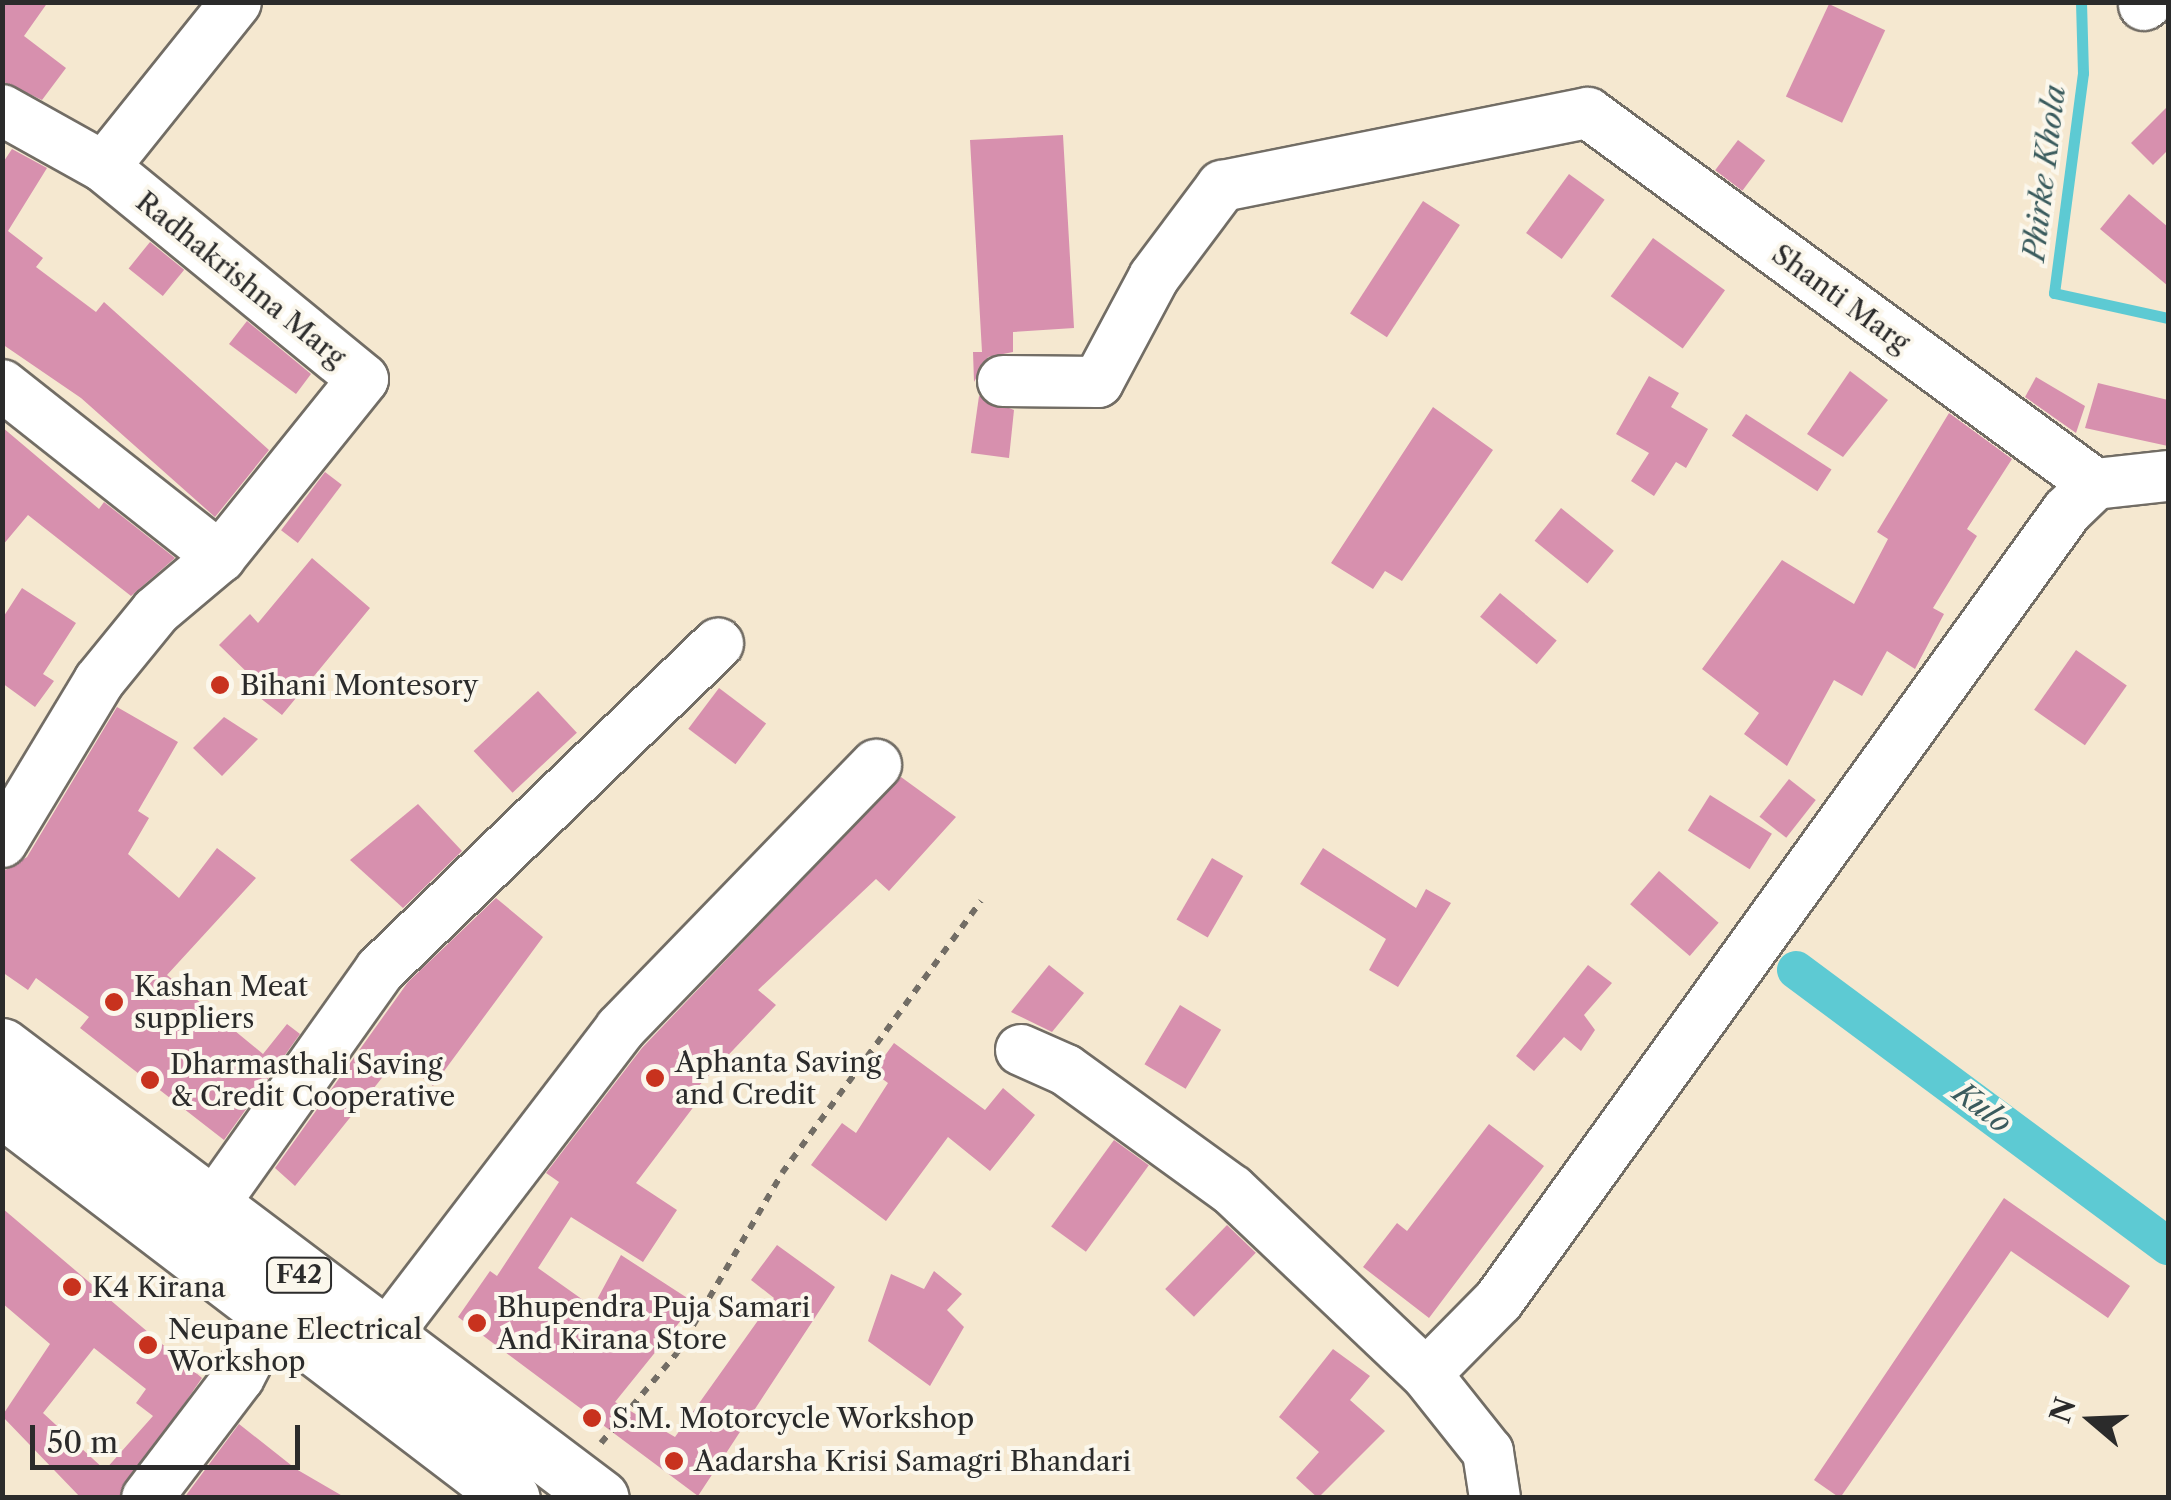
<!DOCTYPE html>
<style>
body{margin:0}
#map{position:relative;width:2171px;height:1500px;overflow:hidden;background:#f5e8d0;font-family:"Libre Caslon Text",serif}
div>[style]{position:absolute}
.stream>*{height:11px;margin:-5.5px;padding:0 5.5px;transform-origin:5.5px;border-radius:5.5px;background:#5dcad3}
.canal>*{height:38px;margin:-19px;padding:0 19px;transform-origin:19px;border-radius:19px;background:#5dcad3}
.building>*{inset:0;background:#d790ae;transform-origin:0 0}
.path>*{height:6px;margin-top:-3px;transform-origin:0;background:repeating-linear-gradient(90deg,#726d65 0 8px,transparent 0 16px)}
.roads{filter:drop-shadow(2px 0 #726d65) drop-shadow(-2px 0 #726d65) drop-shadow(0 2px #726d65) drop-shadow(0 -2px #726d65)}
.minor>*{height:50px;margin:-25px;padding:0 25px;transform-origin:25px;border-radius:25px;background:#fff}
.highway>*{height:55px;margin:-27.5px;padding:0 27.5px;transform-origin:27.5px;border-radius:27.5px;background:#fff}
.dots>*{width:28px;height:28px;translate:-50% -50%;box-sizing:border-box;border:5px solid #fbf7ec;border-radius:50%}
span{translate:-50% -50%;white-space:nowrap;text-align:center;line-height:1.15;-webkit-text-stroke:8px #fbf7ec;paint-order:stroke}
.shield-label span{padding:2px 8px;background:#fbf7ec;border:2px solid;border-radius:8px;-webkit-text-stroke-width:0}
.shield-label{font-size:25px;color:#2b2b2b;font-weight:700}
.street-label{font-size:28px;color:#2b2b2b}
.poi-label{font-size:28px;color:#2b2b2b}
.left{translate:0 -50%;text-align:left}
.water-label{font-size:30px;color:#3a5b5d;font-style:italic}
.frame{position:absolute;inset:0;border:5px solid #2b2b2b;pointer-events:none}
.north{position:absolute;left:2041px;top:1370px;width:100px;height:100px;-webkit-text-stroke:8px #fbf7ec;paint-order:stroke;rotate:289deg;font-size:28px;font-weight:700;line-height:40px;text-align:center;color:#2b2b2b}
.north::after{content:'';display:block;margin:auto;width:35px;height:45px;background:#2b2b2b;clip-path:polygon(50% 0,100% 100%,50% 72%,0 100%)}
.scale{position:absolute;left:30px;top:1425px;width:270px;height:45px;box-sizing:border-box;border:5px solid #2b2b2b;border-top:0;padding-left:12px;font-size:30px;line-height:35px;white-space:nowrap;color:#2b2b2b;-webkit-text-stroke:8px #fbf7ec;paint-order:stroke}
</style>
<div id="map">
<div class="stream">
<i style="left:2081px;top:2px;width:71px;rotate:88.4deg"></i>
<i style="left:2083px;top:73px;width:222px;rotate:97.5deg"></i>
<i style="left:2054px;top:293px;width:117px;rotate:12.4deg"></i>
</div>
<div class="canal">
<i style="left:1796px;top:970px;width:463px;rotate:36.6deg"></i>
</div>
<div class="building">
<i style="clip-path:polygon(2px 2px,48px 2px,24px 36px,66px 68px,42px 100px,2px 81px)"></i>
<i style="left:1829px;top:4px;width:62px;height:102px;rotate:25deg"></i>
<i style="clip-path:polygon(2168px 106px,2168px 150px,2153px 165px,2131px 143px)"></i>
<i style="clip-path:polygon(1063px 135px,1074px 328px,1013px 332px,1013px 352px,988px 357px,974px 382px,973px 352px,982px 352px,970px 140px)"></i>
<i style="left:1738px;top:140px;width:34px;height:38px;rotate:37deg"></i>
<i style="clip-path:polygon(12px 149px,47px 168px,8px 231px,43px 258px,36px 267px,96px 312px,104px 302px,269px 450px,215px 517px,81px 398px,2px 344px,2px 164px)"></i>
<i style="left:1569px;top:174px;width:44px;height:73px;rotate:36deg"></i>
<i style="clip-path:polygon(2129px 194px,2168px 227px,2168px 286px,2100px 229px)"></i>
<i style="left:1423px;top:201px;width:44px;height:134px;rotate:33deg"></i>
<i style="left:1653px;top:238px;width:89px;height:72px;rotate:36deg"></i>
<i style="left:150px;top:242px;width:44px;height:34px;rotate:39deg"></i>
<i style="clip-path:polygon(247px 321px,311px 374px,296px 394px,229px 344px)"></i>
<i style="clip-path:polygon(1850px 371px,1888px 400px,1843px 457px,1807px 434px)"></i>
<i style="clip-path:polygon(1649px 376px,1679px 393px,1671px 407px,1708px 429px,1686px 468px,1676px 462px,1654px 496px,1631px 481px,1649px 453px,1616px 434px)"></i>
<i style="clip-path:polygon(2036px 377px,2085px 406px,2076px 433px,2025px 397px)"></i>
<i style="clip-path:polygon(2098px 383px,2168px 400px,2168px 446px,2085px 428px)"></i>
<i style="clip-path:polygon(979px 396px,1014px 410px,1009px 458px,971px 453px)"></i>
<i style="clip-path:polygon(1433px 407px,1493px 450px,1402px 581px,1385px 571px,1373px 589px,1331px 563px)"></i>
<i style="clip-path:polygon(1949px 413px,2012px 459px,1967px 529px,1977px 536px,1933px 608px,1944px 614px,1915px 669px,1887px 651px,1862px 696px,1834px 680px,1787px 766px,1744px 734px,1759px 713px,1702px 669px,1782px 560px,1854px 604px,1888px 539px,1877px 532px)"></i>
<i style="left:1746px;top:414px;width:102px;height:26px;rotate:33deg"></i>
<i style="clip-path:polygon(2px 427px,99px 509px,104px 502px,175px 558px,131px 596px,28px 515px,2px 546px)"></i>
<i style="left:325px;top:472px;width:21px;height:73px;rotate:37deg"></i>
<i style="left:1561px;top:508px;width:68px;height:42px;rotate:39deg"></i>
<i style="clip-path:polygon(312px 558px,370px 608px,282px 715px,250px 690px,258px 683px,219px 645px,250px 614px,258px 623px)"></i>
<i style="clip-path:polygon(22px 588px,76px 623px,43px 674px,54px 681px,35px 707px,2px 683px,2px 619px)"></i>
<i style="left:1500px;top:593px;width:74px;height:31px;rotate:40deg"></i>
<i style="left:2076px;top:650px;width:62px;height:73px;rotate:35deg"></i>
<i style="left:719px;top:688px;width:59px;height:51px;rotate:37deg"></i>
<i style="left:538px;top:691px;width:57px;height:88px;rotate:47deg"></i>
<i style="clip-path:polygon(117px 707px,178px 742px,138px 811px,149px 818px,128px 854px,179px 898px,217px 848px,256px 878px,167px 975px,263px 1054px,287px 1024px,300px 1034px,224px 1140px,80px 1028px,89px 1017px,36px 978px,28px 990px,2px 972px,2px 872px,27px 857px)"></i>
<i style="clip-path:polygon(224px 717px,258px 739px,222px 776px,193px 748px)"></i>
<i style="clip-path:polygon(901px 777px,956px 817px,889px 891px,876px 879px,758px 990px,776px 1005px,694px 1091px,701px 1097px,636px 1183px,677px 1210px,643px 1262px,571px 1217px,538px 1268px,593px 1307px,621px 1255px,695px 1303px,615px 1402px,675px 1437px,774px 1298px,751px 1280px,777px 1245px,835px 1287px,698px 1496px,458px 1317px,490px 1271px,497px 1276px,559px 1182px,546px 1173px,642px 1048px)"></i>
<i style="left:1789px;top:779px;width:34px;height:48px;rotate:38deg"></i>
<i style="left:1710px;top:795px;width:73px;height:42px;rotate:32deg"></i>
<i style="clip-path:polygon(418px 804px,462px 851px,403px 908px,350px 860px)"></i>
<i style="clip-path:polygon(1323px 848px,1416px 908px,1426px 889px,1451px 903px,1398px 987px,1369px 970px,1386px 939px,1300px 884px)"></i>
<i style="left:1212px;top:858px;width:36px;height:71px;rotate:30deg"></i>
<i style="left:1659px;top:871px;width:79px;height:44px;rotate:41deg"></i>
<i style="clip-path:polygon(496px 898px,543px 937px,433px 1086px,398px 1058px,295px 1186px,275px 1168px,408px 982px)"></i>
<i style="clip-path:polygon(1049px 965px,1084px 993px,1052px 1032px,1011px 1012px)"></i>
<i style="clip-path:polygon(1588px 965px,1612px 983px,1584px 1015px,1595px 1030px,1581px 1051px,1564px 1037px,1534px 1071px,1516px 1056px)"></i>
<i style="left:1180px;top:1005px;width:48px;height:69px;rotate:31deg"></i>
<i style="clip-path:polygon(894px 1043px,985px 1110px,1003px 1088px,1035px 1115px,990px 1171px,948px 1137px,886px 1221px,811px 1165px,842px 1123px,856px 1133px,888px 1083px,873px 1072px)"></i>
<i style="clip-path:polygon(1489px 1124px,1544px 1166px,1429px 1318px,1363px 1267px,1397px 1223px,1407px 1231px)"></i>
<i style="left:1114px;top:1140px;width:43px;height:107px;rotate:36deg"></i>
<i style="clip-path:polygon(2004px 1198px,2130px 1286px,2108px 1318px,2011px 1251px,1840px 1498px,1814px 1480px)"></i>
<i style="clip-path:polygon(evenodd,2px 1208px,202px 1378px,119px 1498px,81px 1498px,2px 1416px,50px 1344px,2px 1303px,2px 1208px,94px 1348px,146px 1389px,136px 1403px,153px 1416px,105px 1470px,43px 1413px,94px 1348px)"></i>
<i style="left:1227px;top:1225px;width:40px;height:89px;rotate:44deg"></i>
<i style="clip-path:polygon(934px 1271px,962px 1294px,947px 1310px,964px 1327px,930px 1386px,868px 1341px,891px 1274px,924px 1289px)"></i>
<i style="clip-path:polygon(1333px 1349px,1370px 1376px,1350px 1400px,1385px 1431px,1318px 1498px,1296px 1478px,1319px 1452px,1279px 1417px)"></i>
<i style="clip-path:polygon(239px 1424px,296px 1469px,346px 1498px,184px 1498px)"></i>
</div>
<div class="path">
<i style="left:601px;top:1443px;width:118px;rotate:-49.8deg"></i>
<i style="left:677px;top:1353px;width:208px;rotate:-59.7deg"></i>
<i style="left:782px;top:1173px;width:337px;rotate:-53.8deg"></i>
</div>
<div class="roads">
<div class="minor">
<i style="left:2144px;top:5px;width:5px;rotate:-37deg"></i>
<i style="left:2px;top:110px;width:117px;rotate:29.2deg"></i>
<i style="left:1003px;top:381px;width:95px;rotate:0.6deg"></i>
<i style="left:1098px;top:382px;width:119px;rotate:-61.9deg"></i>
<i style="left:1154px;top:277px;width:114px;rotate:-53.2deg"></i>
<i style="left:1222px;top:186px;width:373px;rotate:-11.3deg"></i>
<i style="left:1588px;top:113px;width:628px;rotate:36.2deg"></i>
<i style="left:2px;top:385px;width:278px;rotate:38.3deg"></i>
<i style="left:2px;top:842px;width:188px;rotate:-58.9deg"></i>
<i style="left:99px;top:681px;width:90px;rotate:-50.8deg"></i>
<i style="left:156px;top:611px;width:84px;rotate:-40.2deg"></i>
<i style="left:220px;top:557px;width:228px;rotate:-51.2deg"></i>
<i style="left:363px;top:379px;width:335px;rotate:-140.7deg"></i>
<i style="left:104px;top:167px;width:211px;rotate:-51.3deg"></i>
<i style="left:1021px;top:1050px;width:49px;rotate:24deg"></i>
<i style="left:1066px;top:1070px;width:205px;rotate:35.9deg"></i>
<i style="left:1232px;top:1190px;width:267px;rotate:43.5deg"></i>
<i style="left:213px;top:1205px;width:288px;rotate:-54.6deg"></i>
<i style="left:380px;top:970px;width:470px;rotate:-44deg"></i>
<i style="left:384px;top:1338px;width:389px;rotate:-52.6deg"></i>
<i style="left:620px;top:1029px;width:368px;rotate:-45.9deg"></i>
<i style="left:147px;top:1498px;width:152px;rotate:-52.8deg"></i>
<i style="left:239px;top:1377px;width:108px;rotate:-62.5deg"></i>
<i style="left:1495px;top:1498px;width:47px;rotate:-98.7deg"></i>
<i style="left:1488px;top:1452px;width:100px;rotate:-128.5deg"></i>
<i style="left:1426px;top:1374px;width:104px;rotate:-45.4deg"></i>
<i style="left:1499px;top:1300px;width:972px;rotate:-54.25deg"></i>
<i style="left:2067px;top:511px;width:39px;rotate:-44deg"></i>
<i style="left:2095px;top:484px;width:73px;rotate:-6.3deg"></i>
</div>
<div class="highway">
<i style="left:2px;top:1046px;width:750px;rotate:37.04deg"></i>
<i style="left:2px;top:1109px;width:641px;rotate:37.33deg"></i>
</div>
</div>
<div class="dots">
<i style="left:220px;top:685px;background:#c8321e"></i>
<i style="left:114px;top:1002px;background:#c8321e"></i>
<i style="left:655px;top:1078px;background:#c8321e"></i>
<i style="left:150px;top:1080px;background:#c8321e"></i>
<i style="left:72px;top:1287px;background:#c8321e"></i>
<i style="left:477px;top:1323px;background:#c8321e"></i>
<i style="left:148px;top:1345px;background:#c8321e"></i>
<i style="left:592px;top:1418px;background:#c8321e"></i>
<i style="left:674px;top:1461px;background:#c8321e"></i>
</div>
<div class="shield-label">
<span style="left:299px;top:1275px">F42</span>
</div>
<div class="street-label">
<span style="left:241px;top:279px;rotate:39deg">Radhakrishna Marg</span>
<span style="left:1841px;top:298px;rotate:36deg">Shanti Marg</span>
</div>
<div class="poi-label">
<span class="left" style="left:240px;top:685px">Bihani Montesory</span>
<span class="left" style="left:134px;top:1002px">Kashan Meat<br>suppliers</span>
<span class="left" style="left:675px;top:1078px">Aphanta Saving<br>and Credit</span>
<span class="left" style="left:170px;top:1080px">Dharmasthali Saving<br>&amp; Credit Cooperative</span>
<span class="left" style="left:92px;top:1287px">K4 Kirana</span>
<span class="left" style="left:497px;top:1323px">Bhupendra Puja Samari<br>And Kirana Store</span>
<span class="left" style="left:168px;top:1345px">Neupane Electrical<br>Workshop</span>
<span class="left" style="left:612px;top:1418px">S.M. Motorcycle Workshop</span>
<span class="left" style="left:694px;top:1461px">Aadarsha Krisi Samagri Bhandari</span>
</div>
<div class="water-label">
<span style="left:2045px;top:173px;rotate:-83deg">Phirke Khola</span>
<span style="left:1982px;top:1108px;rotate:37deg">Kulo</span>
</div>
<div class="frame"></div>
<div class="north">N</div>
<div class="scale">50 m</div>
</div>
